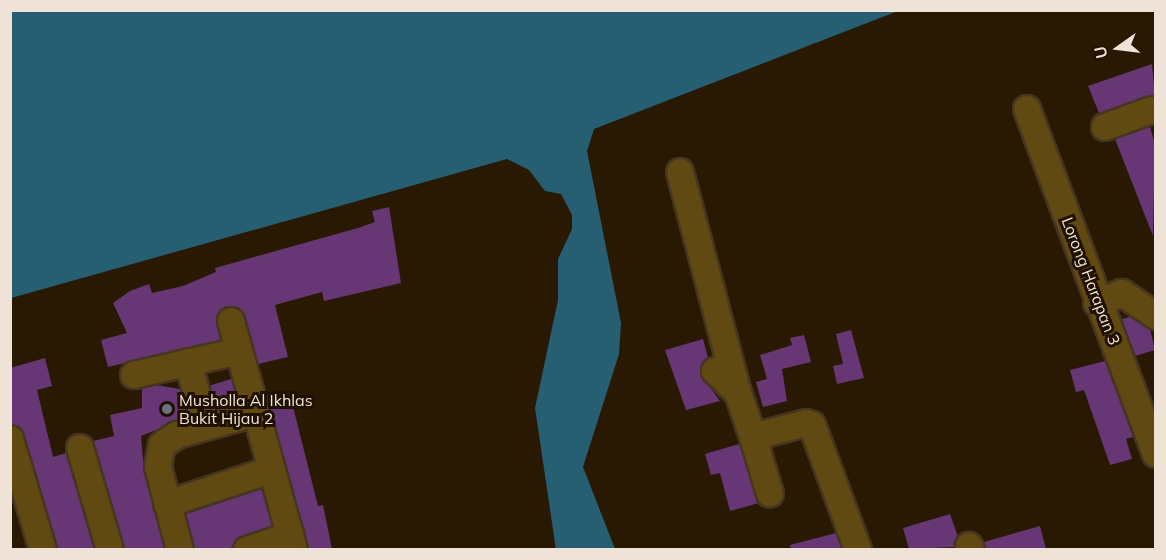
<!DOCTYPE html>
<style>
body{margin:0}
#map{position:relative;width:1166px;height:560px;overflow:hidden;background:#291903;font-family:Mulish,sans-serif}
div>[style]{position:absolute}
.water>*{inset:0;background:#265f72}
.building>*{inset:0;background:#663774;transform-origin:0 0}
.roads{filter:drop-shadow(2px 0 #453521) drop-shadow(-2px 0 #453521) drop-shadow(0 2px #453521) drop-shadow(0 -2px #453521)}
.minor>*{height:26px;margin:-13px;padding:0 13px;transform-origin:13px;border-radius:13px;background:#614912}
.dots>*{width:16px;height:16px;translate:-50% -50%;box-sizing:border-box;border:3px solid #1f1000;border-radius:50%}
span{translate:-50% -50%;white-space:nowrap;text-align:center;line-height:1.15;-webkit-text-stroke:6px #1f1000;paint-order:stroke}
.street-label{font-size:16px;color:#eee3d6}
.poi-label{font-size:16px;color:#eee3d6}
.left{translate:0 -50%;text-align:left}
.frame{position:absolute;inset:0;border:12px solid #eee3d6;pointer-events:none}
.north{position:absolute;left:1088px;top:18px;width:60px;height:60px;-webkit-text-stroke:4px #1f1000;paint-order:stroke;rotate:256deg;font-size:16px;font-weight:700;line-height:24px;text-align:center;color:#eee3d6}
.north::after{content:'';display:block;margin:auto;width:21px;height:27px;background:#eee3d6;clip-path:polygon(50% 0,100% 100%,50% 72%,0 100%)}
</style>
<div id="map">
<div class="water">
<i style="clip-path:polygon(11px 10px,898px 10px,898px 11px,594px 129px,587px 151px,621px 323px,619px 354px,583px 467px,615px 549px,556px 550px,535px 408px,558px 300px,558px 259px,572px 229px,572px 215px,561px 194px,545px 191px,529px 170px,507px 159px,11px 298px)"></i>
</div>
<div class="building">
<i style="clip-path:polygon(1152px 64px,1155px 96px,1099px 113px,1088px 86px)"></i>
<i style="clip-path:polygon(1150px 127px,1155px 144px,1153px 236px,1115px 139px)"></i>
<i style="clip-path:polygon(389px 207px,401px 283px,324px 301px,322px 292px,275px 305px,288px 357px,258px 364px,245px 316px,235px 307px,228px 306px,216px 318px,221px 340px,108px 367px,101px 340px,127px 333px,113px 303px,130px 291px,149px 284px,152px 293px,183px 286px,216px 272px,215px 268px,358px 228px,375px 222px,372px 211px)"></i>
<i style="clip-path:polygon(1130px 317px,1150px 329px,1155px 350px,1135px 356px,1122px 319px)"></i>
<i style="clip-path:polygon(851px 330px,864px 378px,837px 384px,833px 366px,843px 364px,836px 334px)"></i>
<i style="clip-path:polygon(804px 335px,811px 362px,782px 369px,787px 401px,763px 407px,756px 382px,767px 379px,760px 355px,792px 345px,790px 338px)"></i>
<i style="clip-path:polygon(703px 339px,708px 358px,701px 375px,720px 401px,686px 410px,665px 350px)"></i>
<i style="clip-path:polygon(45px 358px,52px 386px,37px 390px,53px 457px,66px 453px,94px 549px,58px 549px,24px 435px,10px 424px,10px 368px)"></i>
<i style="clip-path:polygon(1105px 361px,1133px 437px,1126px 439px,1132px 459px,1110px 465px,1084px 390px,1076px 392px,1070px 370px)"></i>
<i style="left:231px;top:379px;width:24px;height:22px;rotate:73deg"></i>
<i style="clip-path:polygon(156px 385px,180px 389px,188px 417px,141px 436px,144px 471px,164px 549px,125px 549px,93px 441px,114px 436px,110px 415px,142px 408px,142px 389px)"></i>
<i style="clip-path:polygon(290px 395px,318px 506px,323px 505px,332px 549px,309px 549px,268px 400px)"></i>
<i style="clip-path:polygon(739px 444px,759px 503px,730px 511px,720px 473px,711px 475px,705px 454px)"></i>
<i style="clip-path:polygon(262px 489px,272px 526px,242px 536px,230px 549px,195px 549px,186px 514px)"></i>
<i style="clip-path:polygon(950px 514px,958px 537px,954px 547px,909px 549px,903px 528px)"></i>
<i style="clip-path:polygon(1040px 526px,1046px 549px,986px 549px,984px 542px)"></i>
<i style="clip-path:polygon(836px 533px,842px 549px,791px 549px,790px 545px)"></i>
</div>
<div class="roads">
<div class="minor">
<i style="left:1027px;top:109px;width:368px;rotate:69.5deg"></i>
<i style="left:1105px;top:127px;width:50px;rotate:-19.9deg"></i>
<i style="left:680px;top:172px;width:228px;rotate:75.3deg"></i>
<i style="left:1097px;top:303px;width:27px;rotate:-22deg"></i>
<i style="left:1122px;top:293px;width:41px;rotate:34.1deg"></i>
<i style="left:231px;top:321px;width:238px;rotate:74.6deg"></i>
<i style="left:188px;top:362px;width:67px;rotate:74.5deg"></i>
<i style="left:715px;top:371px;width:32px;rotate:44deg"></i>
<i style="left:738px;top:393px;width:46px;rotate:71.2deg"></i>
<i style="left:753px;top:437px;width:55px;rotate:-14.8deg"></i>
<i style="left:806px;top:423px;width:6px;rotate:18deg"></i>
<i style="left:812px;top:425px;width:133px;rotate:69.8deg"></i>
<i style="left:134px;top:375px;width:98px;rotate:-12.9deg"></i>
<i style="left:753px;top:437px;width:59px;rotate:73.4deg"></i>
<i style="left:10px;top:439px;width:116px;rotate:73.4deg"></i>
<i style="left:80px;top:448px;width:106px;rotate:73.6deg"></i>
<i style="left:167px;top:504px;width:109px;rotate:-18.1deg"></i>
<i style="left:969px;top:546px;width:4px;rotate:63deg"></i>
<i style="left:180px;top:550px;width:86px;rotate:-104.8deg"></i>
<i style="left:158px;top:467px;width:22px;rotate:-80deg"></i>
<i style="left:162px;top:445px;width:18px;rotate:-34deg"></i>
<i style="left:177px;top:435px;width:82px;rotate:-15.6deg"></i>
<i style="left:247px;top:550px;width:46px;rotate:-18.8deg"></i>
</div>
</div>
<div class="dots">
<i style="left:167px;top:409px;background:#6b7280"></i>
</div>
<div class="street-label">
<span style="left:1091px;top:281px;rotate:69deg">Lorong Harapan 3</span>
</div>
<div class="poi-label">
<span class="left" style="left:179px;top:409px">Musholla Al Ikhlas<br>Bukit Hijau 2</span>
</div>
<div class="frame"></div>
<div class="north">U</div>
</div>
